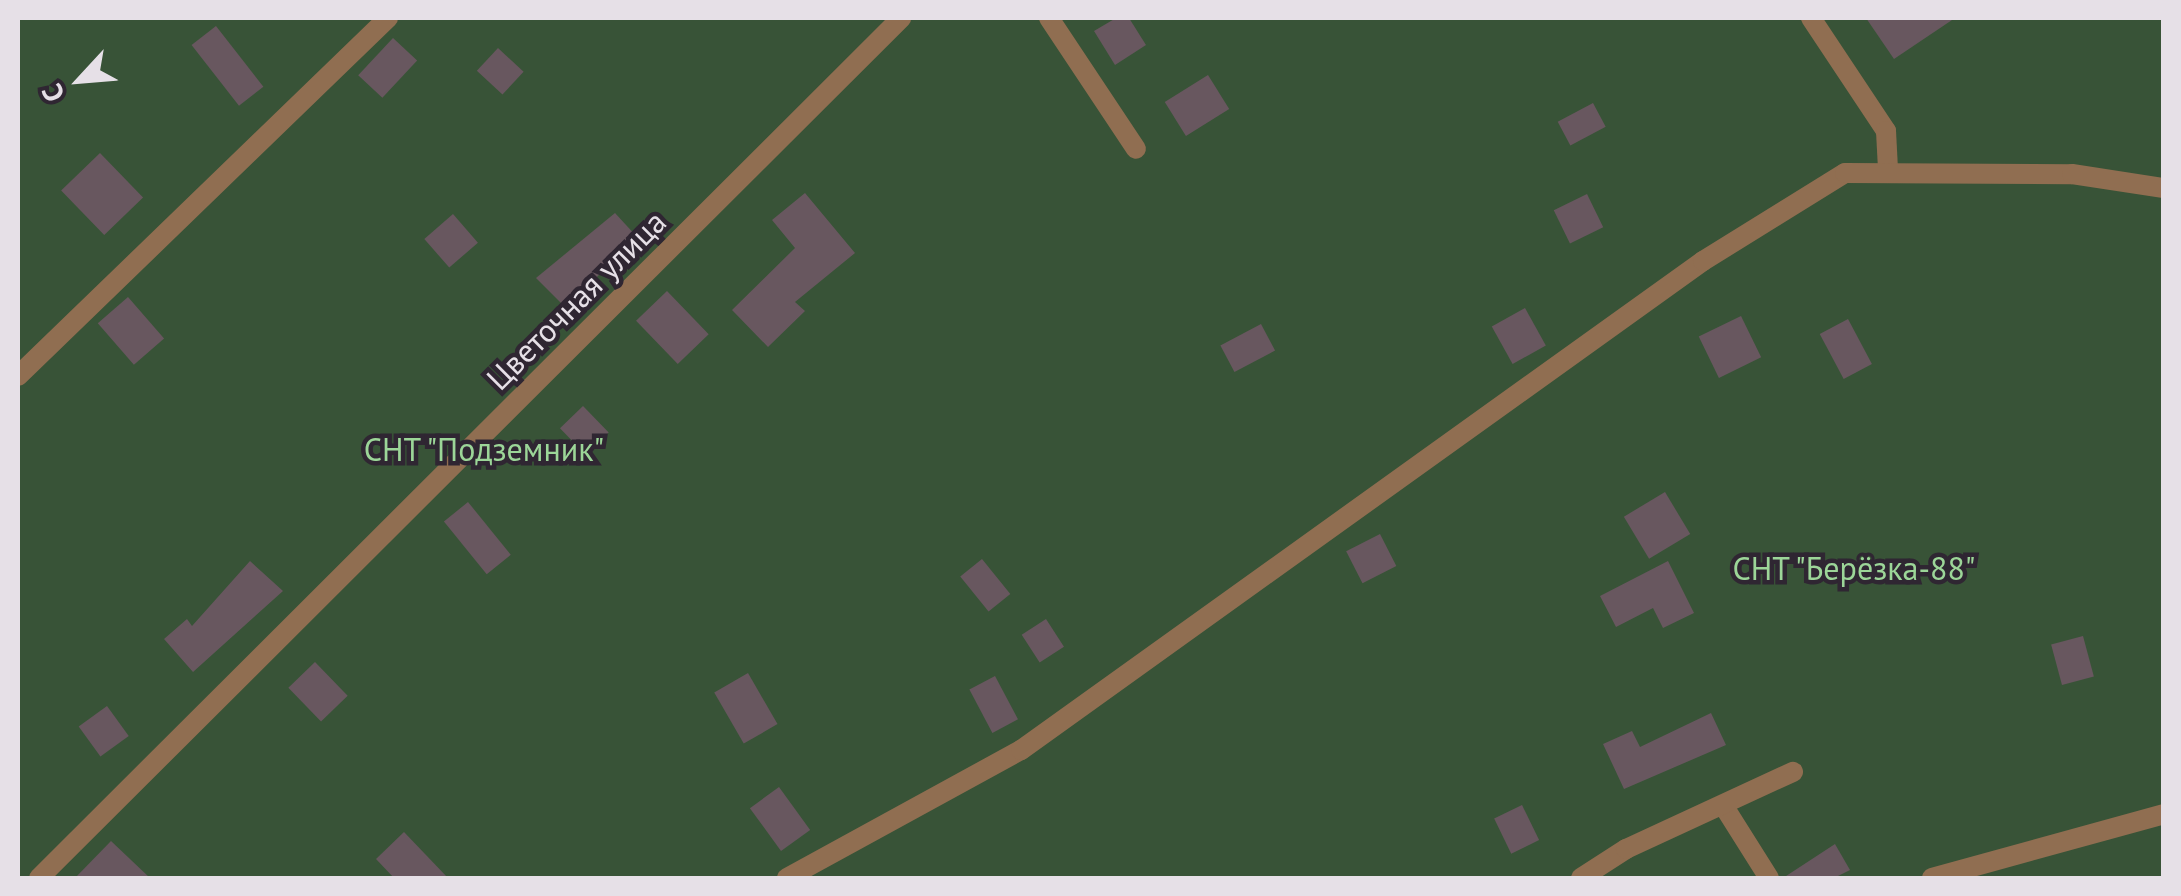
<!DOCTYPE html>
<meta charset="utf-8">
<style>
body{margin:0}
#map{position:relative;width:2181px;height:896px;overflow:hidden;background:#2f2632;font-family:"PT Sans",sans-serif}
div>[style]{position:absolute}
.green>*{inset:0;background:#385337;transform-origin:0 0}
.building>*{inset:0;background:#68575f;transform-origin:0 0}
.service>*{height:20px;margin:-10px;padding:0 10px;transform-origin:10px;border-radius:10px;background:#906e51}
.minor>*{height:20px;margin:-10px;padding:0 10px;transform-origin:10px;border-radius:10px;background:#906e51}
span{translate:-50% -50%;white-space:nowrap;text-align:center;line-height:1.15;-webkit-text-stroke:9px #2f2632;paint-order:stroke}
.street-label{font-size:32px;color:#e6e0e7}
.park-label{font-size:32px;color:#9cd698}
.frame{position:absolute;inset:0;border:20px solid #e6e0e7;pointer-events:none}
.north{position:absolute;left:30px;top:30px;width:100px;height:100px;-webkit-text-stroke:8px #2f2632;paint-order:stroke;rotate:244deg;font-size:28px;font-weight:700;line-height:40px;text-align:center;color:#e6e0e7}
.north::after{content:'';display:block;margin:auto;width:35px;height:45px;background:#e6e0e7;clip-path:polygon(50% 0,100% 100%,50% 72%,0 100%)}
</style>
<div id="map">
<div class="green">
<i style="left:18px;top:18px;width:2145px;height:860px"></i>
</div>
<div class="building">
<i style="clip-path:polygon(1116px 18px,1129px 18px,1146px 45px,1115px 65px,1094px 31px)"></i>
<i style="clip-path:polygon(1866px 18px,1955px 18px,1894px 59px)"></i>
<i style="left:216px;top:26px;width:77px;height:31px;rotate:52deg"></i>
<i style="left:393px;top:38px;width:33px;height:51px;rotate:43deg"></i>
<i style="left:498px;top:48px;width:35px;height:31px;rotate:43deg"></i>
<i style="left:1208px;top:75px;width:40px;height:51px;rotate:58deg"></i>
<i style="left:1593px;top:103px;width:27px;height:40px;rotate:62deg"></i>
<i style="left:100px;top:153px;width:62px;height:54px;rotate:46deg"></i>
<i style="clip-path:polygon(805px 193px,855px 253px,795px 302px,805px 311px,768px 347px,732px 310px,795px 248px,772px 220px)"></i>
<i style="left:1587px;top:194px;width:37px;height:37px;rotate:64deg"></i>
<i style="clip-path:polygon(615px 213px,638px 238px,565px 307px,536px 278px)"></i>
<i style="left:453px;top:214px;width:38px;height:38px;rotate:49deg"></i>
<i style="left:667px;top:291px;width:60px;height:43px;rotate:46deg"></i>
<i style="left:128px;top:297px;width:55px;height:40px;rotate:49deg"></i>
<i style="left:1525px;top:308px;width:43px;height:38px;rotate:61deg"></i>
<i style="left:1741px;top:316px;width:46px;height:47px;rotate:64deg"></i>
<i style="left:1848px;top:319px;width:51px;height:32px;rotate:62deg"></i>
<i style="left:1261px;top:324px;width:30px;height:46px;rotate:62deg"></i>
<i style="left:583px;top:406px;width:37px;height:32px;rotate:46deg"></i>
<i style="left:1665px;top:492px;width:49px;height:48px;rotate:59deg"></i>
<i style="left:468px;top:502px;width:68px;height:31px;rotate:51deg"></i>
<i style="left:1380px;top:534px;width:36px;height:38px;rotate:63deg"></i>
<i style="left:982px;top:559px;width:45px;height:28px;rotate:51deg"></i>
<i style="clip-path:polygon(250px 561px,283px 591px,193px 672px,164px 639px,187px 619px,192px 626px)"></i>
<i style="clip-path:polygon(1668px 561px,1694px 613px,1663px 628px,1653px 608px,1616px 627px,1600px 596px)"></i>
<i style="left:1046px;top:619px;width:33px;height:29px;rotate:57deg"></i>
<i style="left:2083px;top:636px;width:42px;height:33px;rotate:75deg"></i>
<i style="left:315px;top:662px;width:47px;height:37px;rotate:46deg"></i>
<i style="left:748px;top:673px;width:59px;height:39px;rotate:60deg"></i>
<i style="left:995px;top:676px;width:49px;height:29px;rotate:62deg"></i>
<i style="left:107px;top:706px;width:37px;height:35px;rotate:54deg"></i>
<i style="clip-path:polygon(1711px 713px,1726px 745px,1624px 789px,1603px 744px,1632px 731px,1640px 747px)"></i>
<i style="left:779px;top:787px;width:53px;height:36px;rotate:54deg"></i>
<i style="left:1522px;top:805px;width:39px;height:31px;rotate:64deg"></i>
<i style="clip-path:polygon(404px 832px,448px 878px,394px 878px,376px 859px)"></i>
<i style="clip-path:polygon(111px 841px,150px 878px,75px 878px)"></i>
<i style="clip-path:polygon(1835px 844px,1850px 870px,1834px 878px,1783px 878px)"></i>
</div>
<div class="service">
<i style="left:1811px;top:18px;width:136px;rotate:56.4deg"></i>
<i style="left:1886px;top:131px;width:37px;rotate:87deg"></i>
</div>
<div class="minor">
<i style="left:1049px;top:18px;width:157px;rotate:56.4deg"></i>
<i style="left:18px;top:376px;width:515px;rotate:-44.06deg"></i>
<i style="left:1723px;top:805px;width:86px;rotate:57.8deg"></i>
<i style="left:39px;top:878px;width:1218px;rotate:-44.93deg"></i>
<i style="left:787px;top:878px;width:267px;rotate:-28.7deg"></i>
<i style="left:1021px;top:750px;width:839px;rotate:-35.64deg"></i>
<i style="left:1703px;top:261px;width:167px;rotate:-31.8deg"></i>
<i style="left:1845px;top:173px;width:227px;rotate:0.3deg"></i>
<i style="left:2072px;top:174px;width:93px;rotate:8.7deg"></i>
<i style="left:1581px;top:878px;width:54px;rotate:-32.8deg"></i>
<i style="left:1626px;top:849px;width:184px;rotate:-24.8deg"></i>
<i style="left:1932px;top:878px;width:241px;rotate:-15.4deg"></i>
</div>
<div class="street-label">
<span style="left:576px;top:300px;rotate:-45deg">Цветочная улица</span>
</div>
<div class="park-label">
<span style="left:484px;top:449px">СНТ "Подземник"</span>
<span style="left:1854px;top:568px">СНТ "Берёзка-88"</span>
</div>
<div class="frame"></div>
<div class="north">С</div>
</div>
